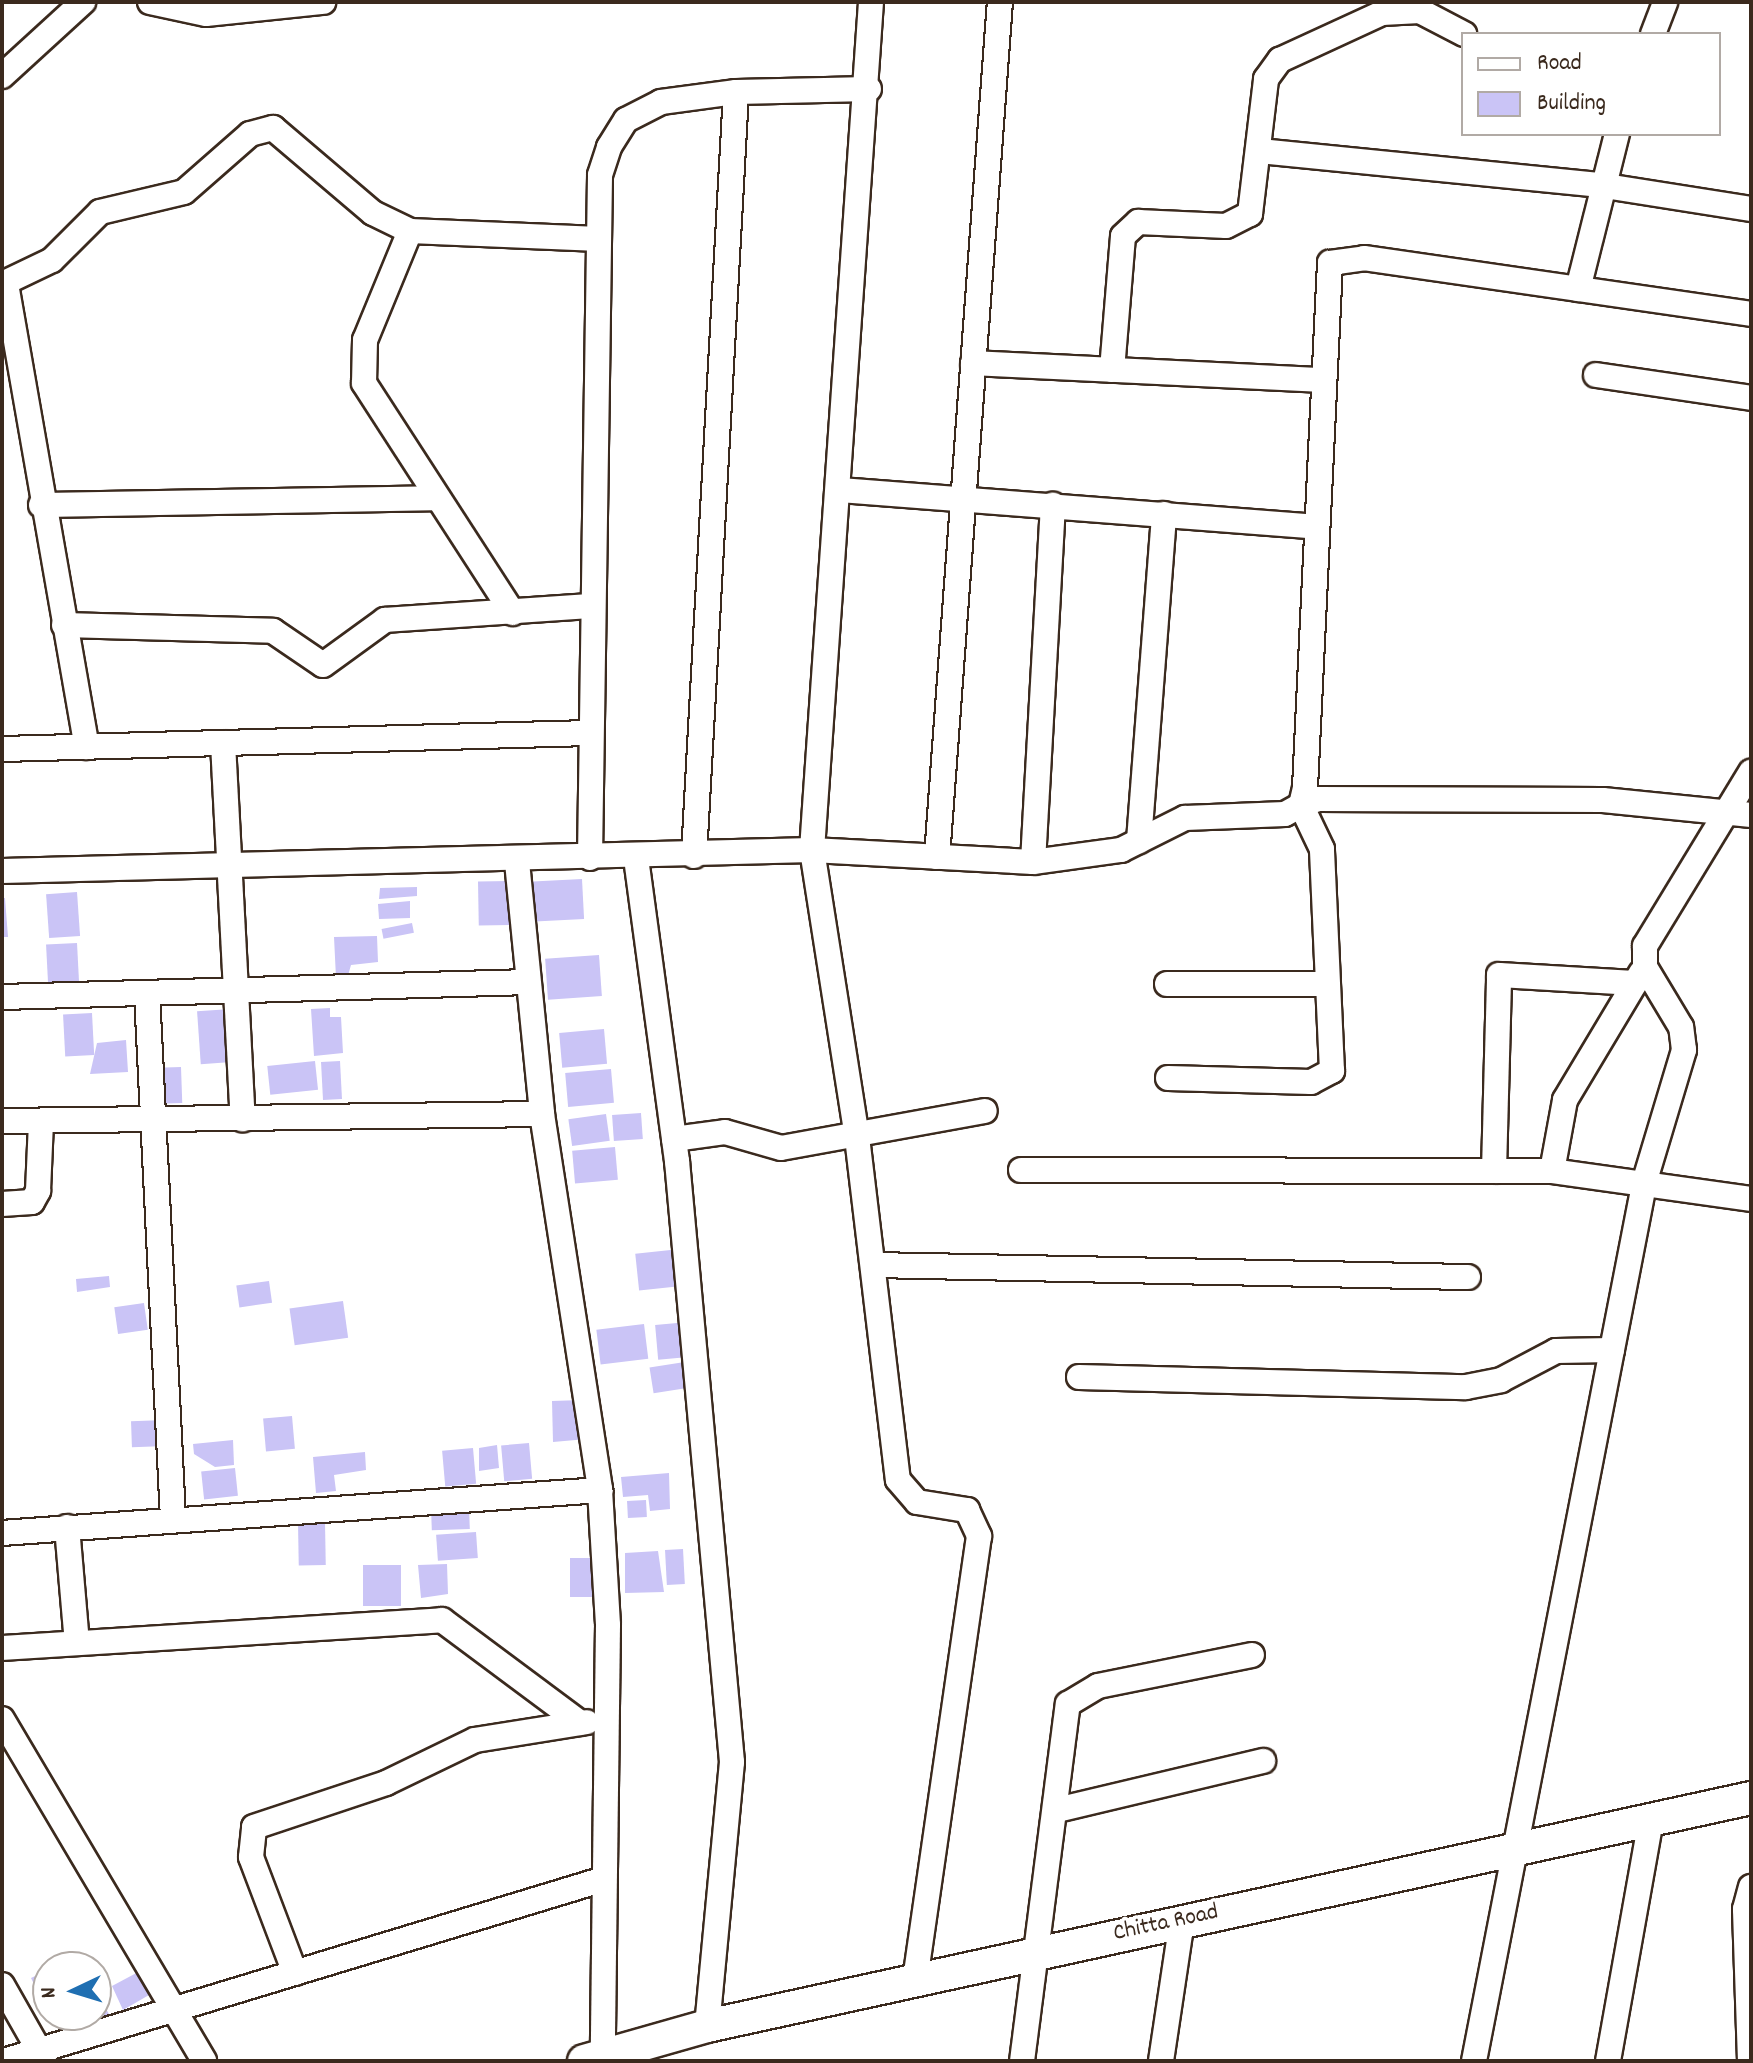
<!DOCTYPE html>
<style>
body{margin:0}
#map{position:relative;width:1753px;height:2063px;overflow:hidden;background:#fff;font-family:Dekko,sans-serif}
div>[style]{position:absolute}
.building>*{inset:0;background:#cac4f6;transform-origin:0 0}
.roads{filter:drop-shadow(2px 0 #3b2a1e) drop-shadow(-2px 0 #3b2a1e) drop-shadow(0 2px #3b2a1e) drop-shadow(0 -2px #3b2a1e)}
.street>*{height:24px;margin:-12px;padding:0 12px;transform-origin:12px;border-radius:12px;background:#fff}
.secondary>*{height:32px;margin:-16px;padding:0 16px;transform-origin:16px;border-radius:16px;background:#fff}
span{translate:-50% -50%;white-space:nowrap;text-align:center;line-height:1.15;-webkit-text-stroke:7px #fff;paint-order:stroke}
.street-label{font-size:24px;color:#3b2a1e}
.frame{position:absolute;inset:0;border:4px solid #3b2a1e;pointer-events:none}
.legend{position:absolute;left:1461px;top:32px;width:260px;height:104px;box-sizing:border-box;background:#fff;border:2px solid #b1aaa5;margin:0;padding:10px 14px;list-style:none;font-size:24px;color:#3b2a1e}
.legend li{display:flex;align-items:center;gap:16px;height:40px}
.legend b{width:40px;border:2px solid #b1aaa5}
.north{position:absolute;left:32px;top:1951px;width:80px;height:80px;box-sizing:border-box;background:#fff;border:2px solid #b1aaa5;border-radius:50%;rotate:266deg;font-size:22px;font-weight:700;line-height:32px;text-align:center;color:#3b2a1e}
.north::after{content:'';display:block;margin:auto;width:28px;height:36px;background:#1f6fb2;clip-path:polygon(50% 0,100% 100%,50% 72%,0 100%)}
</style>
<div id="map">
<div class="building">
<i style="left:582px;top:879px;width:40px;height:54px;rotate:87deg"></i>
<i style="left:511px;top:881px;width:44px;height:33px;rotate:89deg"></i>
<i style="clip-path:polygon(417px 887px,417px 896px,379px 899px,380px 888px)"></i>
<i style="left:77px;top:892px;width:44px;height:31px;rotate:86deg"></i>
<i style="clip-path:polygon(2px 898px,5px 898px,8px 937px,2px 937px)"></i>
<i style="clip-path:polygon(410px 901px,410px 918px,379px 919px,378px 904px)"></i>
<i style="left:412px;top:923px;width:10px;height:31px;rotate:79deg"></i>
<i style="clip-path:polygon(377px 936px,378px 962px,351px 965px,347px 979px,336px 978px,334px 937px)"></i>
<i style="left:77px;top:943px;width:38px;height:31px;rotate:87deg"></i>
<i style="left:599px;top:955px;width:41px;height:54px;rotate:86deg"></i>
<i style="clip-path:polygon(330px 1008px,330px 1017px,341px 1017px,343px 1053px,314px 1056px,311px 1009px)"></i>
<i style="left:231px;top:1009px;width:53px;height:34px;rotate:86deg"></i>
<i style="left:92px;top:1013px;width:42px;height:29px;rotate:87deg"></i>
<i style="left:604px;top:1029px;width:35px;height:45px;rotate:85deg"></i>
<i style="clip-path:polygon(126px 1040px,128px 1072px,90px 1074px,97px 1043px)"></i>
<i style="left:315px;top:1061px;width:29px;height:48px;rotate:84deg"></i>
<i style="left:340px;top:1061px;width:38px;height:19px;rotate:87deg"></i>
<i style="left:181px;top:1067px;width:36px;height:24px;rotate:88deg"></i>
<i style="left:611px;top:1069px;width:34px;height:46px;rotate:85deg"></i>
<i style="left:641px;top:1113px;width:26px;height:29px;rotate:86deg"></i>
<i style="left:606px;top:1114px;width:27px;height:38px;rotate:82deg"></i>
<i style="left:615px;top:1147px;width:33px;height:43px;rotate:85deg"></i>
<i style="left:680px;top:1249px;width:37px;height:45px;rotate:84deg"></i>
<i style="clip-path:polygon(109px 1276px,110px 1287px,77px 1292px,76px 1279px)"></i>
<i style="left:269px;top:1281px;width:22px;height:33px;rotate:82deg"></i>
<i style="left:343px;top:1301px;width:37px;height:54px;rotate:82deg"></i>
<i style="left:144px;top:1303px;width:27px;height:30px;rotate:82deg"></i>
<i style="left:688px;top:1322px;width:35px;height:33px;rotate:85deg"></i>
<i style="left:644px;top:1324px;width:35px;height:48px;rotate:83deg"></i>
<i style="left:691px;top:1361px;width:26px;height:42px;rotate:81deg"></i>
<i style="clip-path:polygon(582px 1400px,587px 1439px,553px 1442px,552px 1401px)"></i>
<i style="left:292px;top:1416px;width:33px;height:29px;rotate:85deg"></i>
<i style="left:165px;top:1420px;width:26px;height:34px;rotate:88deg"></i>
<i style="clip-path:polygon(233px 1440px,234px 1465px,215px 1467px,194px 1454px,193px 1444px)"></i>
<i style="left:529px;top:1443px;width:36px;height:28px;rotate:85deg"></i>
<i style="clip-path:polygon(497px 1445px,499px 1468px,479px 1471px,479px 1448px)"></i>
<i style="left:473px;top:1448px;width:36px;height:31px;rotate:85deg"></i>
<i style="clip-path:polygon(365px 1452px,366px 1470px,334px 1475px,336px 1491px,316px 1493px,313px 1457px)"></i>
<i style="left:235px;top:1468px;width:28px;height:34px;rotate:84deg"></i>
<i style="clip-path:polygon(669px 1473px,670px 1509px,650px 1511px,648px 1495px,623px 1497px,621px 1477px)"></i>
<i style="left:646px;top:1500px;width:17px;height:19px;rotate:87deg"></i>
<i style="left:469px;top:1506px;width:23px;height:38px;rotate:88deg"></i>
<i style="left:325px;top:1522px;width:43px;height:27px;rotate:89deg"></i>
<i style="left:476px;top:1532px;width:26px;height:40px;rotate:86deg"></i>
<i style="left:683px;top:1549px;width:35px;height:18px;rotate:87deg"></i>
<i style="clip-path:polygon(658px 1551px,664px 1592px,625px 1593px,625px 1553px)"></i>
<i style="left:570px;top:1558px;width:27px;height:39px"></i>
<i style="clip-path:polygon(447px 1564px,448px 1594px,421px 1598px,418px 1565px)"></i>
<i style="left:401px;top:1565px;width:41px;height:38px;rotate:90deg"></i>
<i style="clip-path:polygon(81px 1955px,87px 1967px,55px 1967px)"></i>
<i style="clip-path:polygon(48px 1970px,48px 2012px,31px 1978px)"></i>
<i style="clip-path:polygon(142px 1970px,156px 1991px,123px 2010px,112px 1986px)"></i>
<i style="clip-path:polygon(96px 1990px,111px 2018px,69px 2038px,57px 2015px,96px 2015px)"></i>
</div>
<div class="roads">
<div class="street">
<i style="left:150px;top:2px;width:57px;rotate:12.1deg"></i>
<i style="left:206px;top:14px;width:118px;rotate:-5.9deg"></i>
<i style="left:871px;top:2px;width:850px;rotate:93.98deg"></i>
<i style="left:812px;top:850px;width:291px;rotate:81.1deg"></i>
<i style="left:857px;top:1137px;width:345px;rotate:83.2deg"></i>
<i style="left:898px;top:1480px;width:29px;rotate:49deg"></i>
<i style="left:917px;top:1502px;width:51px;rotate:9.1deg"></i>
<i style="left:967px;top:1510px;width:29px;rotate:65deg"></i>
<i style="left:979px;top:1536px;width:448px;rotate:98.2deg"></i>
<i style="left:1653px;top:34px;width:34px;rotate:-69deg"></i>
<i style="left:2px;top:76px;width:110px;rotate:-42.4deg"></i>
<i style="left:1259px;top:151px;width:342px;rotate:5.7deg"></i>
<i style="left:1599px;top:185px;width:154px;rotate:9deg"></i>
<i style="left:410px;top:231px;width:118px;rotate:112.4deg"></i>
<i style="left:365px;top:340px;width:43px;rotate:91.3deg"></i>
<i style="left:364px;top:383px;width:274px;rotate:57.1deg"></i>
<i style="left:2px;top:284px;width:55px;rotate:-25.6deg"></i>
<i style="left:52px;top:260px;width:68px;rotate:-45deg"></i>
<i style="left:100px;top:212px;width:86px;rotate:-13.4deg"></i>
<i style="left:184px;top:192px;width:88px;rotate:-41.3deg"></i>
<i style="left:250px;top:134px;width:24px;rotate:-15deg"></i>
<i style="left:273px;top:128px;width:131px;rotate:40.4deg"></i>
<i style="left:373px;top:213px;width:41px;rotate:25.9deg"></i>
<i style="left:410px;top:231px;width:189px;rotate:2.4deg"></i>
<i style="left:6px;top:284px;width:470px;rotate:80.1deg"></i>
<i style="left:1578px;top:289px;width:160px;rotate:-75.9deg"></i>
<i style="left:973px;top:363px;width:349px;rotate:2.8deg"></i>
<i style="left:1112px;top:370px;width:134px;rotate:-85.3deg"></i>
<i style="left:1123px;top:236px;width:21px;rotate:-43deg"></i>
<i style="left:1138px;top:222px;width:88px;rotate:2.6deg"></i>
<i style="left:1226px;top:226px;width:27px;rotate:-27deg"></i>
<i style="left:1250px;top:214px;width:136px;rotate:-83.2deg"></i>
<i style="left:1266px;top:79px;width:24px;rotate:-54deg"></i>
<i style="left:1280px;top:60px;width:112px;rotate:-24.7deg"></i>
<i style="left:1382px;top:13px;width:38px;rotate:-3deg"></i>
<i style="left:1420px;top:11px;width:50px;rotate:27.6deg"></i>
<i style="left:1596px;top:375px;width:157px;rotate:8.4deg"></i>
<i style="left:839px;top:490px;width:478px;rotate:4.4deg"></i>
<i style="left:41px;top:505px;width:394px;rotate:-1deg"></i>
<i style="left:64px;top:625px;width:209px;rotate:1.6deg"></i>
<i style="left:273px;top:631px;width:60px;rotate:34.2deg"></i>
<i style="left:323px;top:665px;width:77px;rotate:-36deg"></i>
<i style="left:385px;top:620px;width:208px;rotate:-3.9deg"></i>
<i style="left:223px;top:743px;width:377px;rotate:87deg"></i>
<i style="left:2px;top:749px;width:589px;rotate:-1.56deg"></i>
<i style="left:1139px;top:841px;width:328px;rotate:-85.6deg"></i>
<i style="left:694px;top:856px;width:765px;rotate:-86.85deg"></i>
<i style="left:937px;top:857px;width:857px;rotate:-85.79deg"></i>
<i style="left:590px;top:858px;width:683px;rotate:-89.16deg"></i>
<i style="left:600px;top:175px;width:29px;rotate:-72deg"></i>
<i style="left:609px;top:147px;width:32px;rotate:-58deg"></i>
<i style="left:626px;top:120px;width:39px;rotate:-27deg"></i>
<i style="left:661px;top:102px;width:76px;rotate:-7.6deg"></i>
<i style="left:736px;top:92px;width:133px;rotate:-1.3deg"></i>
<i style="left:636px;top:858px;width:306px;rotate:82.3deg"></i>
<i style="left:677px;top:1161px;width:604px;rotate:84.77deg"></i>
<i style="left:732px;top:1762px;width:265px;rotate:95.4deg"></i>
<i style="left:517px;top:862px;width:253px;rotate:84.3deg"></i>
<i style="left:542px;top:1114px;width:380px;rotate:81.2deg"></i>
<i style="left:600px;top:1490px;width:135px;rotate:86.6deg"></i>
<i style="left:608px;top:1625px;width:431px;rotate:90.7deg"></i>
<i style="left:1033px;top:862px;width:358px;rotate:-86.8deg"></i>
<i style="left:2px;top:871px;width:810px;rotate:-1.49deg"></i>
<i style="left:812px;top:850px;width:221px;rotate:3.1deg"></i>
<i style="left:1033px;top:862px;width:89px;rotate:-7.8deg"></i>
<i style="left:1121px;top:850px;width:72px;rotate:-26.6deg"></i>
<i style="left:1185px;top:818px;width:100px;rotate:-2.3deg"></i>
<i style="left:1285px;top:814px;width:18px;rotate:-29deg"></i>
<i style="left:1301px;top:805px;width:17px;rotate:-77deg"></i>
<i style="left:1305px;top:788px;width:526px;rotate:-87.27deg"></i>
<i style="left:1330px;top:263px;width:34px;rotate:-8deg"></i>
<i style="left:1364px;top:258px;width:391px;rotate:8.2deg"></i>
<i style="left:1167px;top:984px;width:156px"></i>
<i style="left:147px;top:994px;width:525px;rotate:87.16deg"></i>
<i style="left:2px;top:997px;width:526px;rotate:-1.63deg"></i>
<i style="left:1168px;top:1078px;width:143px;rotate:1.6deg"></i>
<i style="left:1311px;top:1082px;width:24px;rotate:-28deg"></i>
<i style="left:1332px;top:1071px;width:222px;rotate:-92.6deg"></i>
<i style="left:1322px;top:849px;width:49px;rotate:-115.5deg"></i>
<i style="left:1301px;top:805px;width:18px;rotate:-19deg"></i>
<i style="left:1318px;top:799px;width:285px;rotate:0.2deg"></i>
<i style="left:1603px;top:800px;width:149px;rotate:5.8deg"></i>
<i style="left:2px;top:1121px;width:540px;rotate:-0.74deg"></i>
<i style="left:674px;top:1139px;width:51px;rotate:-7.8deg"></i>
<i style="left:725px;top:1132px;width:58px;rotate:15.9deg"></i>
<i style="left:781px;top:1148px;width:207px;rotate:-10.3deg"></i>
<i style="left:1021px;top:1170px;width:531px;rotate:0.11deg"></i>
<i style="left:1552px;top:1171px;width:201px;rotate:8deg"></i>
<i style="left:1494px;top:1171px;width:196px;rotate:-88.5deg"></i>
<i style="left:1499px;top:975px;width:136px;rotate:3.4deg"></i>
<i style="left:1552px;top:1171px;width:72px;rotate:-79.6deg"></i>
<i style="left:1565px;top:1100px;width:148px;rotate:-59.1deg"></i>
<i style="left:2px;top:1204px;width:30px;rotate:-4deg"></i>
<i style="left:32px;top:1202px;width:13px;rotate:-61deg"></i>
<i style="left:38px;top:1191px;width:70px;rotate:-87.5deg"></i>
<i style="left:873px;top:1265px;width:595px;rotate:1.16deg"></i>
<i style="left:1079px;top:1377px;width:387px;rotate:1.5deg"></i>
<i style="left:1466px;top:1387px;width:36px;rotate:-11deg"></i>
<i style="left:1501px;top:1380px;width:62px;rotate:-27.8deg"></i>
<i style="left:1556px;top:1351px;width:56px;rotate:-1deg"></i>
<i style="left:67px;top:1527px;width:116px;rotate:85.1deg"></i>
<i style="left:2px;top:1533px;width:600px;rotate:-4.11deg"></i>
<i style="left:2px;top:1648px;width:441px;rotate:-3.6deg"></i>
<i style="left:442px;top:1620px;width:172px;rotate:36.7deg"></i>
<i style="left:2px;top:1719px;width:397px;rotate:59.4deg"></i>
<i style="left:1057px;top:1810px;width:212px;rotate:-13.4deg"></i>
<i style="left:295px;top:1973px;width:124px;rotate:-110.8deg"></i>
<i style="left:251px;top:1857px;width:30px;rotate:-84deg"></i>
<i style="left:254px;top:1827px;width:139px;rotate:-18.4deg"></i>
<i style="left:386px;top:1783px;width:99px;rotate:-25.8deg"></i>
<i style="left:475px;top:1740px;width:113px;rotate:-9.1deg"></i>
<i style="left:2px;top:1985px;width:85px;rotate:60.4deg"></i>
<i style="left:4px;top:2061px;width:624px;rotate:-16.87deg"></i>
<i style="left:1022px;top:2061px;width:360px;rotate:-82.7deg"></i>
<i style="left:1068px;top:1704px;width:35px;rotate:-31deg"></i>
<i style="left:1098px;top:1686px;width:157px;rotate:-11.4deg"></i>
<i style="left:1161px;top:2061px;width:142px;rotate:-81.5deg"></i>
<i style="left:1474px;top:2061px;width:897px;rotate:-79.02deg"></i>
<i style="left:1645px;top:1180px;width:136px;rotate:-73.3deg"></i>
<i style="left:1684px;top:1050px;width:23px;rotate:-97deg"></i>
<i style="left:1681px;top:1027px;width:70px;rotate:-121deg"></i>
<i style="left:1645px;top:967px;width:21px;rotate:-90deg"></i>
<i style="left:1645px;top:946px;width:204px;rotate:-58.7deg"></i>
<i style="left:1608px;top:2061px;width:245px;rotate:-79.9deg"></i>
<i style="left:1750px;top:2061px;width:152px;rotate:-91.9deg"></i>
<i style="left:1745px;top:1909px;width:23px;rotate:-75deg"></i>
</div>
<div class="secondary">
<i style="left:584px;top:2061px;width:128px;rotate:-15.9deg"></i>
<i style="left:707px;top:2026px;width:1069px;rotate:-12.32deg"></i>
</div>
</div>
<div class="street-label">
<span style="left:1166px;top:1924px;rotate:-12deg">Chitta Road</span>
</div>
<div class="frame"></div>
<ul class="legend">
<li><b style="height:10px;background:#fff"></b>Road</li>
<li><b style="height:22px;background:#cac4f6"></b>Building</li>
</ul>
<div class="north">N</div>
</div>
